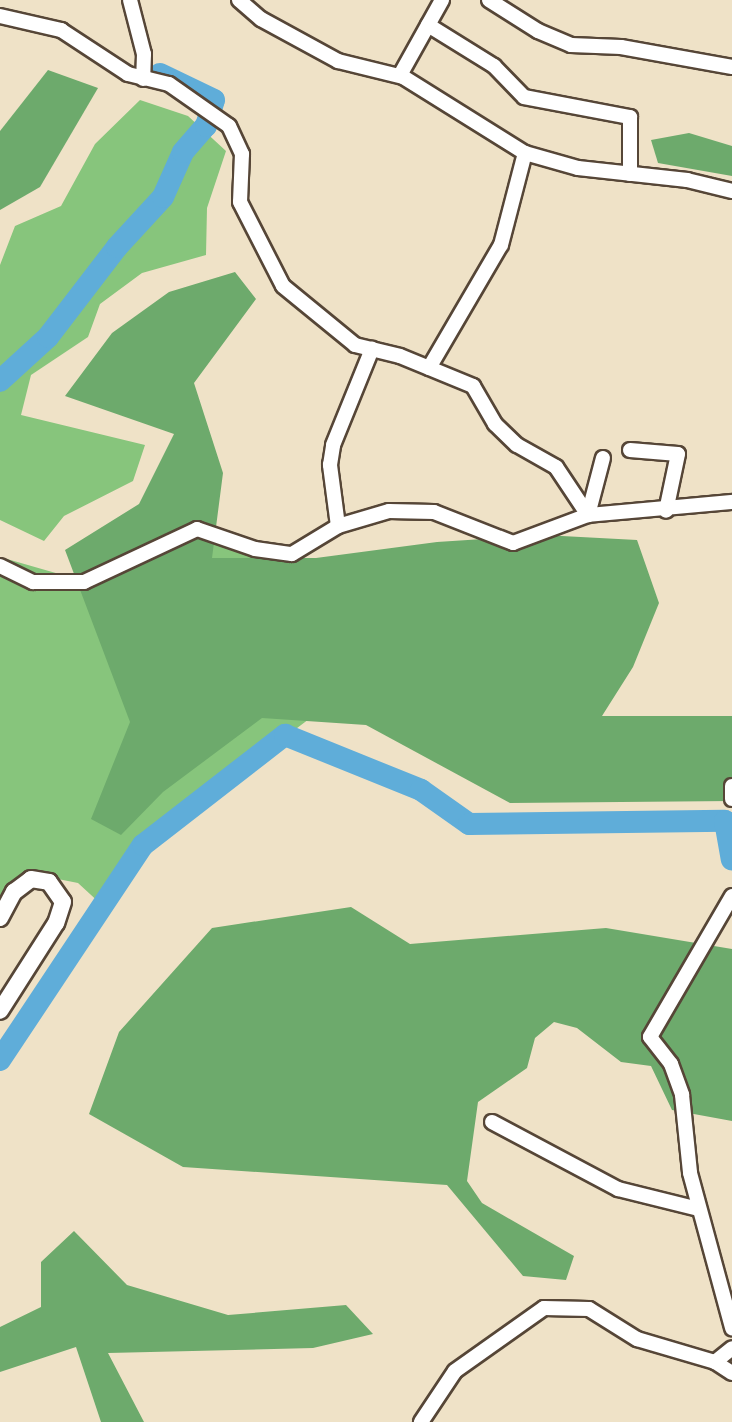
<!DOCTYPE html>
<style>
body{margin:0}
#map{position:relative;width:732px;height:1422px;overflow:hidden;background:#efe2c7;font-family:"Comic Neue",sans-serif}
div>[style]{position:absolute}
.green>*{inset:0;background:#87c57c}
.forest>*{inset:0;background:#6daa6c}
.river>*{height:22px;margin:-11px;padding:0 11px;transform-origin:11px;border-radius:11px;background:#5fadd9}
.roads{filter:drop-shadow(2px 0 #564637) drop-shadow(-2px 0 #564637) drop-shadow(0 2px #564637) drop-shadow(0 -2px #564637)}
.minor>*{height:14px;margin:-7px;padding:0 7px;transform-origin:7px;border-radius:7px;background:#fff}
.tertiary>*{height:16px;margin:-8px;padding:0 8px;transform-origin:8px;border-radius:8px;background:#fff}
span{translate:-50% -50%;white-space:nowrap;text-align:center;line-height:1.15;-webkit-text-stroke:6px #f6f6f2;paint-order:stroke}
</style>
<div id="map">
<div class="green">
<i style="clip-path:polygon(140px 100px,188px 116px,226px 151px,207px 208px,206px 255px,142px 273px,100px 304px,88px 337px,31px 375px,21px 415px,145px 445px,133px 481px,64px 516px,44px 541px,0 520px,0 265px,15px 226px,61px 206px,95px 144px)"></i>
<i style="clip-path:polygon(209px 530px,267px 551px,317px 713px,151px 838px,103px 906px,78px 883px,28px 873px,0 904px,0 557px,101px 586px)"></i>
</div>
<div class="forest">
<i style="clip-path:polygon(48px 70px,98px 88px,40px 187px,0 210px,0 131px)"></i>
<i style="clip-path:polygon(689px 133px,732px 146px,732px 176px,658px 163px,651px 140px)"></i>
<i style="clip-path:polygon(235px 272px,256px 299px,194px 383px,223px 473px,212px 558px,316px 558px,437px 542px,543px 535px,637px 540px,659px 603px,633px 667px,602px 716px,732px 716px,732px 801px,510px 803px,366px 725px,262px 718px,163px 792px,121px 835px,91px 819px,130px 722px,65px 550px,139px 504px,174px 434px,65px 396px,112px 333px,169px 292px)"></i>
<i style="clip-path:polygon(351px 907px,410px 944px,606px 928px,732px 949px,732px 1121px,672px 1110px,651px 1066px,621px 1062px,577px 1028px,554px 1022px,535px 1038px,527px 1068px,478px 1102px,467px 1181px,482px 1203px,574px 1256px,566px 1280px,523px 1276px,447px 1185px,183px 1167px,89px 1114px,119px 1032px,212px 928px)"></i>
<i style="clip-path:polygon(74px 1231px,127px 1285px,228px 1315px,346px 1305px,373px 1334px,313px 1348px,108px 1353px,144px 1422px,101px 1422px,76px 1347px,0 1372px,0 1327px,41px 1307px,41px 1262px)"></i>
</div>
<div class="river">
<i style="left:0;top:381px;width:65px;rotate:-42.5deg"></i>
<i style="left:48px;top:337px;width:113px;rotate:-52.5deg"></i>
<i style="left:117px;top:247px;width:68px;rotate:-47.4deg"></i>
<i style="left:163px;top:197px;width:49px;rotate:-66deg"></i>
<i style="left:183px;top:152px;width:35px;rotate:-49deg"></i>
<i style="left:206px;top:126px;width:27px;rotate:-73deg"></i>
<i style="left:214px;top:100px;width:60px;rotate:-154.3deg"></i>
<i style="left:0;top:1060px;width:258px;rotate:-56.4deg"></i>
<i style="left:143px;top:845px;width:180px;rotate:-37.8deg"></i>
<i style="left:285px;top:735px;width:147px;rotate:22deg"></i>
<i style="left:421px;top:790px;width:59px;rotate:35.3deg"></i>
<i style="left:469px;top:824px;width:256px;rotate:-0.7deg"></i>
<i style="left:725px;top:821px;width:39px;rotate:80deg"></i>
</div>
<div class="roads">
<div class="minor">
<i style="left:130px;top:0;width:56px;rotate:75.5deg"></i>
<i style="left:144px;top:54px;width:25px;rotate:92deg"></i>
<i style="left:239px;top:0;width:29px;rotate:41deg"></i>
<i style="left:261px;top:19px;width:88px;rotate:28.6deg"></i>
<i style="left:338px;top:61px;width:67px;rotate:13.8deg"></i>
<i style="left:442px;top:0;width:86px;rotate:119.2deg"></i>
<i style="left:400px;top:75px;width:147px;rotate:32deg"></i>
<i style="left:525px;top:153px;width:55px;rotate:15.8deg"></i>
<i style="left:578px;top:168px;width:110px;rotate:6.3deg"></i>
<i style="left:687px;top:180px;width:46px;rotate:13.7deg"></i>
<i style="left:489px;top:0;width:58px;rotate:32.3deg"></i>
<i style="left:538px;top:31px;width:36px;rotate:23deg"></i>
<i style="left:571px;top:45px;width:50px;rotate:2.3deg"></i>
<i style="left:621px;top:47px;width:113px;rotate:10.2deg"></i>
<i style="left:0;top:16px;width:63px;rotate:12.9deg"></i>
<i style="left:61px;top:30px;width:80px;rotate:33.3deg"></i>
<i style="left:128px;top:74px;width:42px;rotate:13.7deg"></i>
<i style="left:169px;top:84px;width:73px;rotate:35deg"></i>
<i style="left:229px;top:126px;width:31px;rotate:65deg"></i>
<i style="left:242px;top:154px;width:48px;rotate:92.4deg"></i>
<i style="left:240px;top:202px;width:94px;rotate:62.9deg"></i>
<i style="left:283px;top:286px;width:93px;rotate:39.3deg"></i>
<i style="left:355px;top:345px;width:46px;rotate:13.7deg"></i>
<i style="left:400px;top:356px;width:79px;rotate:22.3deg"></i>
<i style="left:473px;top:386px;width:44px;rotate:59.9deg"></i>
<i style="left:495px;top:424px;width:30px;rotate:44deg"></i>
<i style="left:517px;top:445px;width:45px;rotate:29.4deg"></i>
<i style="left:556px;top:467px;width:58px;rotate:56.3deg"></i>
<i style="left:428px;top:25px;width:78px;rotate:31.8deg"></i>
<i style="left:494px;top:66px;width:43px;rotate:45.9deg"></i>
<i style="left:524px;top:97px;width:108px;rotate:10.7deg"></i>
<i style="left:630px;top:117px;width:57px;rotate:90deg"></i>
<i style="left:429px;top:368px;width:143px;rotate:-59.7deg"></i>
<i style="left:501px;top:245px;width:95px;rotate:-75.4deg"></i>
<i style="left:630px;top:450px;width:48px;rotate:4.8deg"></i>
<i style="left:678px;top:454px;width:58px;rotate:101.9deg"></i>
<i style="left:588px;top:515px;width:59px;rotate:-75.3deg"></i>
<i style="left:338px;top:526px;width:62px;rotate:-97.5deg"></i>
<i style="left:330px;top:465px;width:20px;rotate:-81deg"></i>
<i style="left:333px;top:445px;width:104px;rotate:-67.9deg"></i>
<i style="left:0;top:566px;width:37px;rotate:26deg"></i>
<i style="left:33px;top:582px;width:51px"></i>
<i style="left:84px;top:582px;width:125px;rotate:-25.1deg"></i>
<i style="left:197px;top:529px;width:61px;rotate:19deg"></i>
<i style="left:255px;top:549px;width:37px;rotate:8deg"></i>
<i style="left:292px;top:554px;width:54px;rotate:-31.3deg"></i>
<i style="left:338px;top:526px;width:53px;rotate:-16.4deg"></i>
<i style="left:389px;top:511px;width:45px;rotate:1.3deg"></i>
<i style="left:434px;top:512px;width:85px;rotate:21.4deg"></i>
<i style="left:513px;top:543px;width:80px;rotate:-20.5deg"></i>
<i style="left:588px;top:515px;width:145px;rotate:-5.2deg"></i>
<i style="left:732px;top:786px;width:13px;rotate:90deg"></i>
<i style="left:732px;top:896px;width:163px;rotate:120.2deg"></i>
<i style="left:650px;top:1037px;width:34px;rotate:52deg"></i>
<i style="left:671px;top:1064px;width:33px;rotate:70deg"></i>
<i style="left:682px;top:1095px;width:78px;rotate:84.1deg"></i>
<i style="left:690px;top:1173px;width:161px;rotate:74.8deg"></i>
<i style="left:492px;top:1122px;width:143px;rotate:28deg"></i>
<i style="left:618px;top:1189px;width:83px;rotate:13.9deg"></i>
<i style="left:715px;top:1362px;width:22px;rotate:-39deg"></i>
<i style="left:421px;top:1422px;width:61px;rotate:-56.3deg"></i>
<i style="left:455px;top:1371px;width:109px;rotate:-35.3deg"></i>
<i style="left:544px;top:1308px;width:45px;rotate:1.3deg"></i>
<i style="left:589px;top:1309px;width:57px;rotate:32deg"></i>
<i style="left:637px;top:1339px;width:81px;rotate:16.4deg"></i>
<i style="left:715px;top:1362px;width:20px;rotate:33deg"></i>
</div>
<div class="tertiary">
<i style="left:0;top:918px;width:30px;rotate:-62deg"></i>
<i style="left:14px;top:892px;width:21px;rotate:-37deg"></i>
<i style="left:31px;top:879px;width:18px;rotate:9deg"></i>
<i style="left:49px;top:882px;width:24px;rotate:55deg"></i>
<i style="left:63px;top:902px;width:22px;rotate:108deg"></i>
<i style="left:56px;top:923px;width:104px;rotate:122.5deg"></i>
</div>
</div>
</div>
